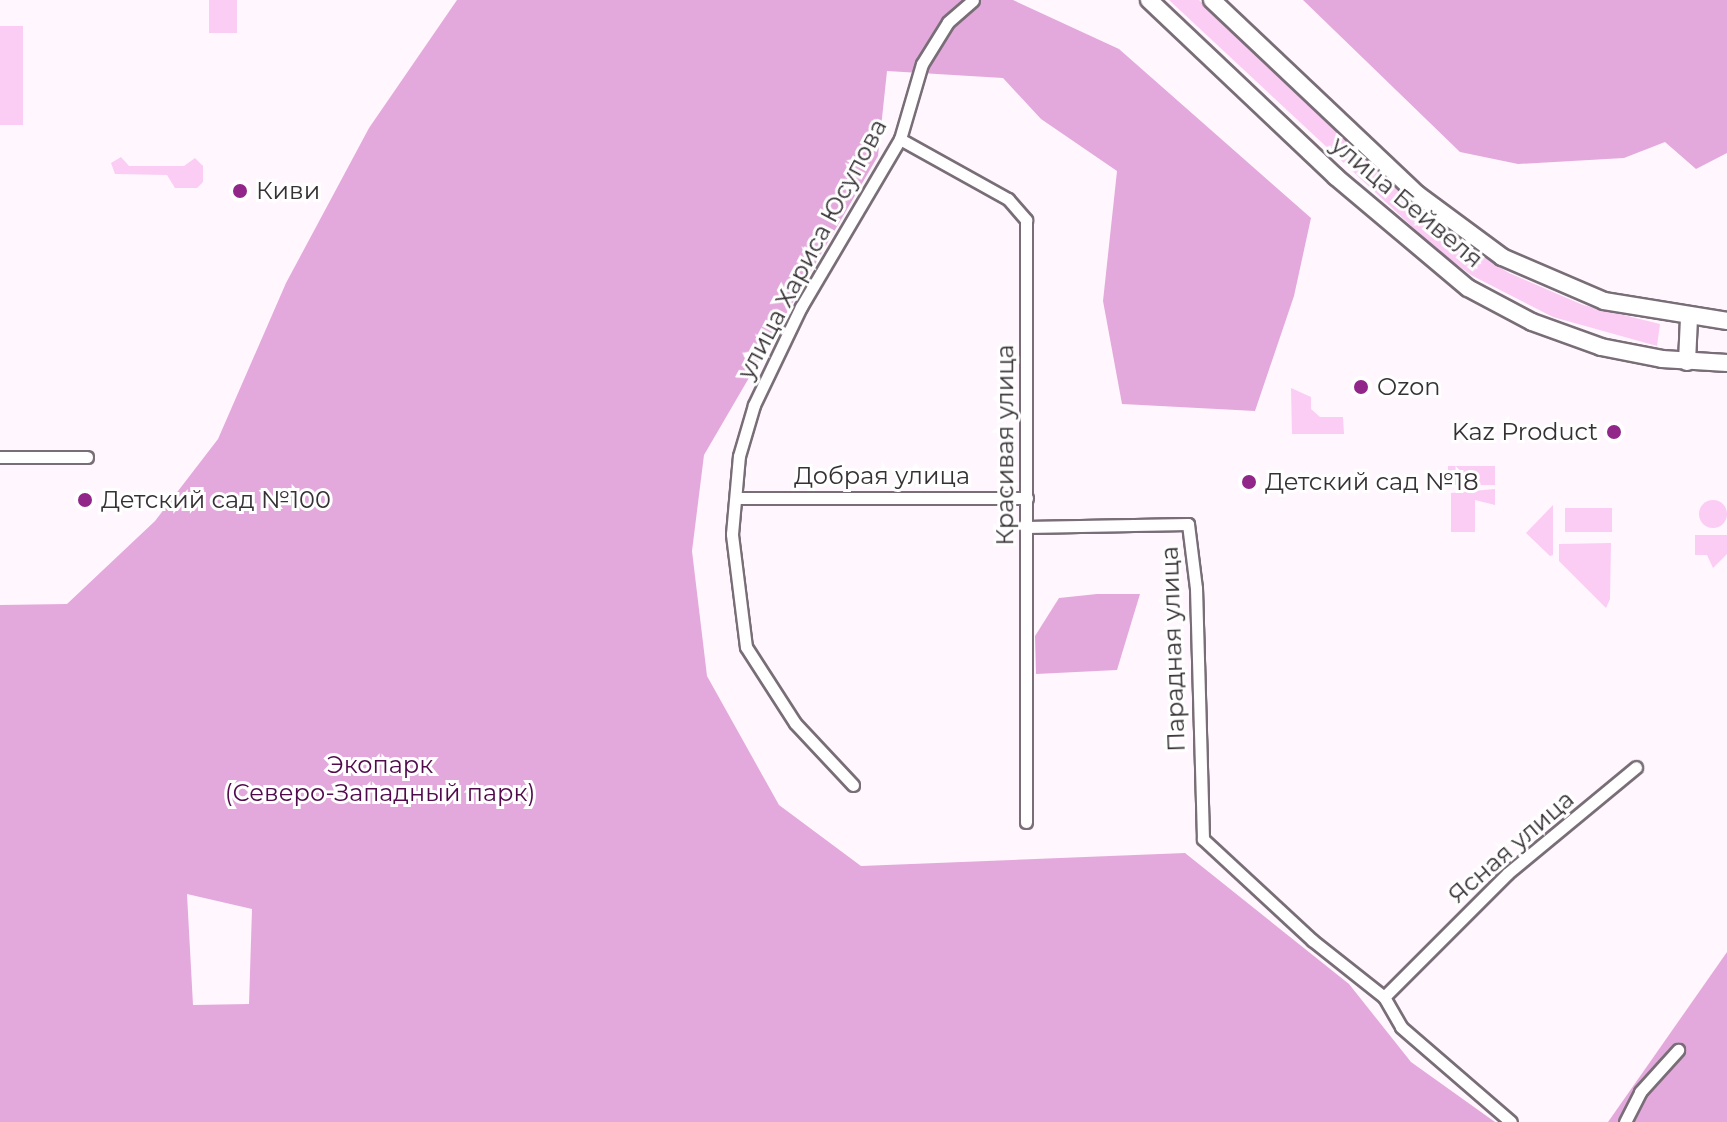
<!DOCTYPE html>
<meta charset="utf-8">
<style>
body{margin:0}
#map{position:relative;width:1727px;height:1122px;overflow:hidden;background:#fff7fd;font-family:Montserrat,sans-serif}
div>[style]{position:absolute}
.green>*{inset:0;background:#fbccf4;transform-origin:0 0}
.round{border-radius:50%}
.forest>*{inset:0;background:#e4a9dc}
.roads{filter:drop-shadow(2px 0 #796e77) drop-shadow(-2px 0 #796e77) drop-shadow(0 2px #796e77) drop-shadow(0 -2px #796e77)}
.minor>*{height:11px;margin:-5.5px;padding:0 5.5px;transform-origin:5.5px;border-radius:5.5px;background:#fff}
.secondary>*{height:16px;margin:-8px;padding:0 8px;transform-origin:8px;border-radius:8px;background:#fff}
.dots>*{width:22px;height:22px;translate:-50% -50%;box-sizing:border-box;border:4px solid #fff;border-radius:50%}
span{translate:-50% -50%;white-space:nowrap;text-align:center;line-height:1.15;-webkit-text-stroke:6px #fff;paint-order:stroke}
.poi-label{font-size:24px;color:#363135}
.left{translate:0 -50%;text-align:left}
.right{translate:-100% -50%;text-align:right}
.street-label{font-size:24px;color:#363135}
.park-label{font-size:24px;color:#510a4c}
</style>
<div id="map">
<div class="green">
<i style="left:209px;top:0;width:28px;height:33px"></i>
<i style="clip-path:polygon(1169px 0,1199px 0,1407px 197px,1471px 249px,1509px 273px,1583px 305px,1660px 324px,1657px 346px,1553px 317px,1471px 275px,1435px 248px)"></i>
<i style="left:0;top:26px;width:23px;height:99px"></i>
<i style="clip-path:polygon(121px 157px,129px 166px,184px 166px,195px 158px,203px 166px,203px 182px,197px 188px,175px 188px,167px 175px,115px 174px,111px 163px)"></i>
<i style="clip-path:polygon(1291px 388px,1311px 397px,1311px 409px,1320px 417px,1343px 417px,1344px 434px,1292px 434px)"></i>
<i style="left:1448px;top:466px;width:47px;height:19px"></i>
<i style="clip-path:polygon(1495px 489px,1495px 505px,1475px 500px,1475px 532px,1451px 532px,1451px 493px)"></i>
<i class="round" style="left:1699px;top:500px;width:28px;height:28px"></i>
<i style="clip-path:polygon(1553px 505px,1553px 555px,1550px 556px,1526px 533px)"></i>
<i style="left:1565px;top:508px;width:47px;height:24px"></i>
<i style="clip-path:polygon(1695px 535px,1727px 535px,1727px 554px,1713px 568px,1707px 555px,1695px 555px)"></i>
<i style="clip-path:polygon(1611px 543px,1610px 599px,1606px 608px,1559px 561px,1559px 544px)"></i>
</div>
<div class="forest">
<i style="clip-path:polygon(evenodd,457px 0,1013px 0,1119px 49px,1311px 218px,1294px 296px,1255px 411px,1122px 404px,1103px 301px,1117px 171px,1041px 119px,1003px 78px,887px 71px,878px 156px,704px 455px,692px 551px,707px 676px,779px 805px,861px 866px,1185px 853px,1349px 984px,1411px 1062px,1495px 1122px,0 1122px,0 605px,67px 604px,155px 521px,218px 439px,286px 283px,369px 128px,457px 0,187px 894px,252px 909px,249px 1004px,193px 1005px,187px 894px)"></i>
<i style="clip-path:polygon(1303px 0,1727px 0,1727px 153px,1696px 169px,1665px 142px,1624px 158px,1518px 164px,1460px 152px)"></i>
<i style="clip-path:polygon(1097px 594px,1140px 594px,1117px 670px,1036px 674px,1035px 636px,1059px 598px)"></i>
<i style="clip-path:polygon(1727px 952px,1727px 1122px,1608px 1122px)"></i>
</div>
<div class="roads">
<div class="minor">
<i style="left:900px;top:139px;width:124px;rotate:29.1deg"></i>
<i style="left:1008px;top:199px;width:28px;rotate:49deg"></i>
<i style="left:1026px;top:220px;width:602px;rotate:90deg"></i>
<i style="left:0;top:457px;width:87px"></i>
<i style="left:738px;top:498px;width:289px"></i>
<i style="left:1026px;top:527px;width:162px;rotate:-1.1deg"></i>
<i style="left:1188px;top:524px;width:64px;rotate:82.9deg"></i>
<i style="left:1196px;top:588px;width:251px;rotate:88.4deg"></i>
<i style="left:1203px;top:839px;width:149px;rotate:42.8deg"></i>
<i style="left:1312px;top:940px;width:92px;rotate:38.4deg"></i>
<i style="left:1384px;top:997px;width:34px;rotate:60deg"></i>
<i style="left:1401px;top:1027px;width:145px;rotate:40.8deg"></i>
<i style="left:853px;top:785px;width:85px;rotate:-133.1deg"></i>
<i style="left:795px;top:723px;width:90px;rotate:-122.8deg"></i>
<i style="left:746px;top:647px;width:114px;rotate:-97.1deg"></i>
<i style="left:732px;top:534px;width:78px;rotate:-84.9deg"></i>
<i style="left:739px;top:456px;width:53px;rotate:-73.6deg"></i>
<i style="left:754px;top:405px;width:109px;rotate:-64.4deg"></i>
<i style="left:801px;top:307px;width:195px;rotate:-59.5deg"></i>
<i style="left:900px;top:139px;width:78px;rotate:-73.7deg"></i>
<i style="left:922px;top:64px;width:49px;rotate:-58.2deg"></i>
<i style="left:948px;top:22px;width:33px;rotate:-41deg"></i>
<i style="left:1384px;top:997px;width:175px;rotate:-45deg"></i>
<i style="left:1508px;top:873px;width:166px;rotate:-39.6deg"></i>
<i style="left:1625px;top:1122px;width:34px;rotate:-63deg"></i>
<i style="left:1640px;top:1092px;width:57px;rotate:-47.9deg"></i>
</div>
<div class="secondary">
<i style="left:1149px;top:0;width:257px;rotate:43.4deg"></i>
<i style="left:1336px;top:177px;width:172px;rotate:40.1deg"></i>
<i style="left:1468px;top:288px;width:72px;rotate:28deg"></i>
<i style="left:1532px;top:322px;width:73px;rotate:19.9deg"></i>
<i style="left:1601px;top:347px;width:62px;rotate:11.1deg"></i>
<i style="left:1662px;top:359px;width:65px;rotate:3.5deg"></i>
<i style="left:1212px;top:0;width:282px;rotate:43.4deg"></i>
<i style="left:1417px;top:194px;width:106px;rotate:36.5deg"></i>
<i style="left:1502px;top:257px;width:111px;rotate:23.3deg"></i>
<i style="left:1604px;top:301px;width:125px;rotate:9.2deg"></i>
<i style="left:1687px;top:362px;width:44px;rotate:-87.4deg"></i>
</div>
</div>
<div class="dots">
<i style="left:240px;top:191px;background:#92278a"></i>
<i style="left:1361px;top:387px;background:#92278a"></i>
<i style="left:1614px;top:432px;background:#92278a"></i>
<i style="left:1249px;top:482px;background:#92278a"></i>
<i style="left:85px;top:500px;background:#92278a"></i>
</div>
<div class="poi-label">
<span class="left" style="left:256px;top:191px">Киви</span>
<span class="left" style="left:1377px;top:387px">Ozon</span>
<span class="right" style="left:1598px;top:432px">Kaz Product</span>
<span class="left" style="left:1265px;top:482px">Детский сaд №18</span>
<span class="left" style="left:101px;top:500px">Детский сад №100</span>
</div>
<div class="street-label">
<span style="left:1407px;top:202px;rotate:40deg">улица Бейвеля</span>
<span style="left:812px;top:249px;rotate:-62deg">улица Хариса Юсупова</span>
<span style="left:1005px;top:445px;rotate:-90deg">Красивая улица</span>
<span style="left:882px;top:476px">Добрая улица</span>
<span style="left:1173px;top:649px;rotate:-92deg">Парадная улица</span>
<span style="left:1511px;top:847px;rotate:-41deg">Ясная улица</span>
</div>
<div class="park-label">
<span style="left:380px;top:779px">Экопарк<br>(Северо-Западный парк)</span>
</div>
</div>
